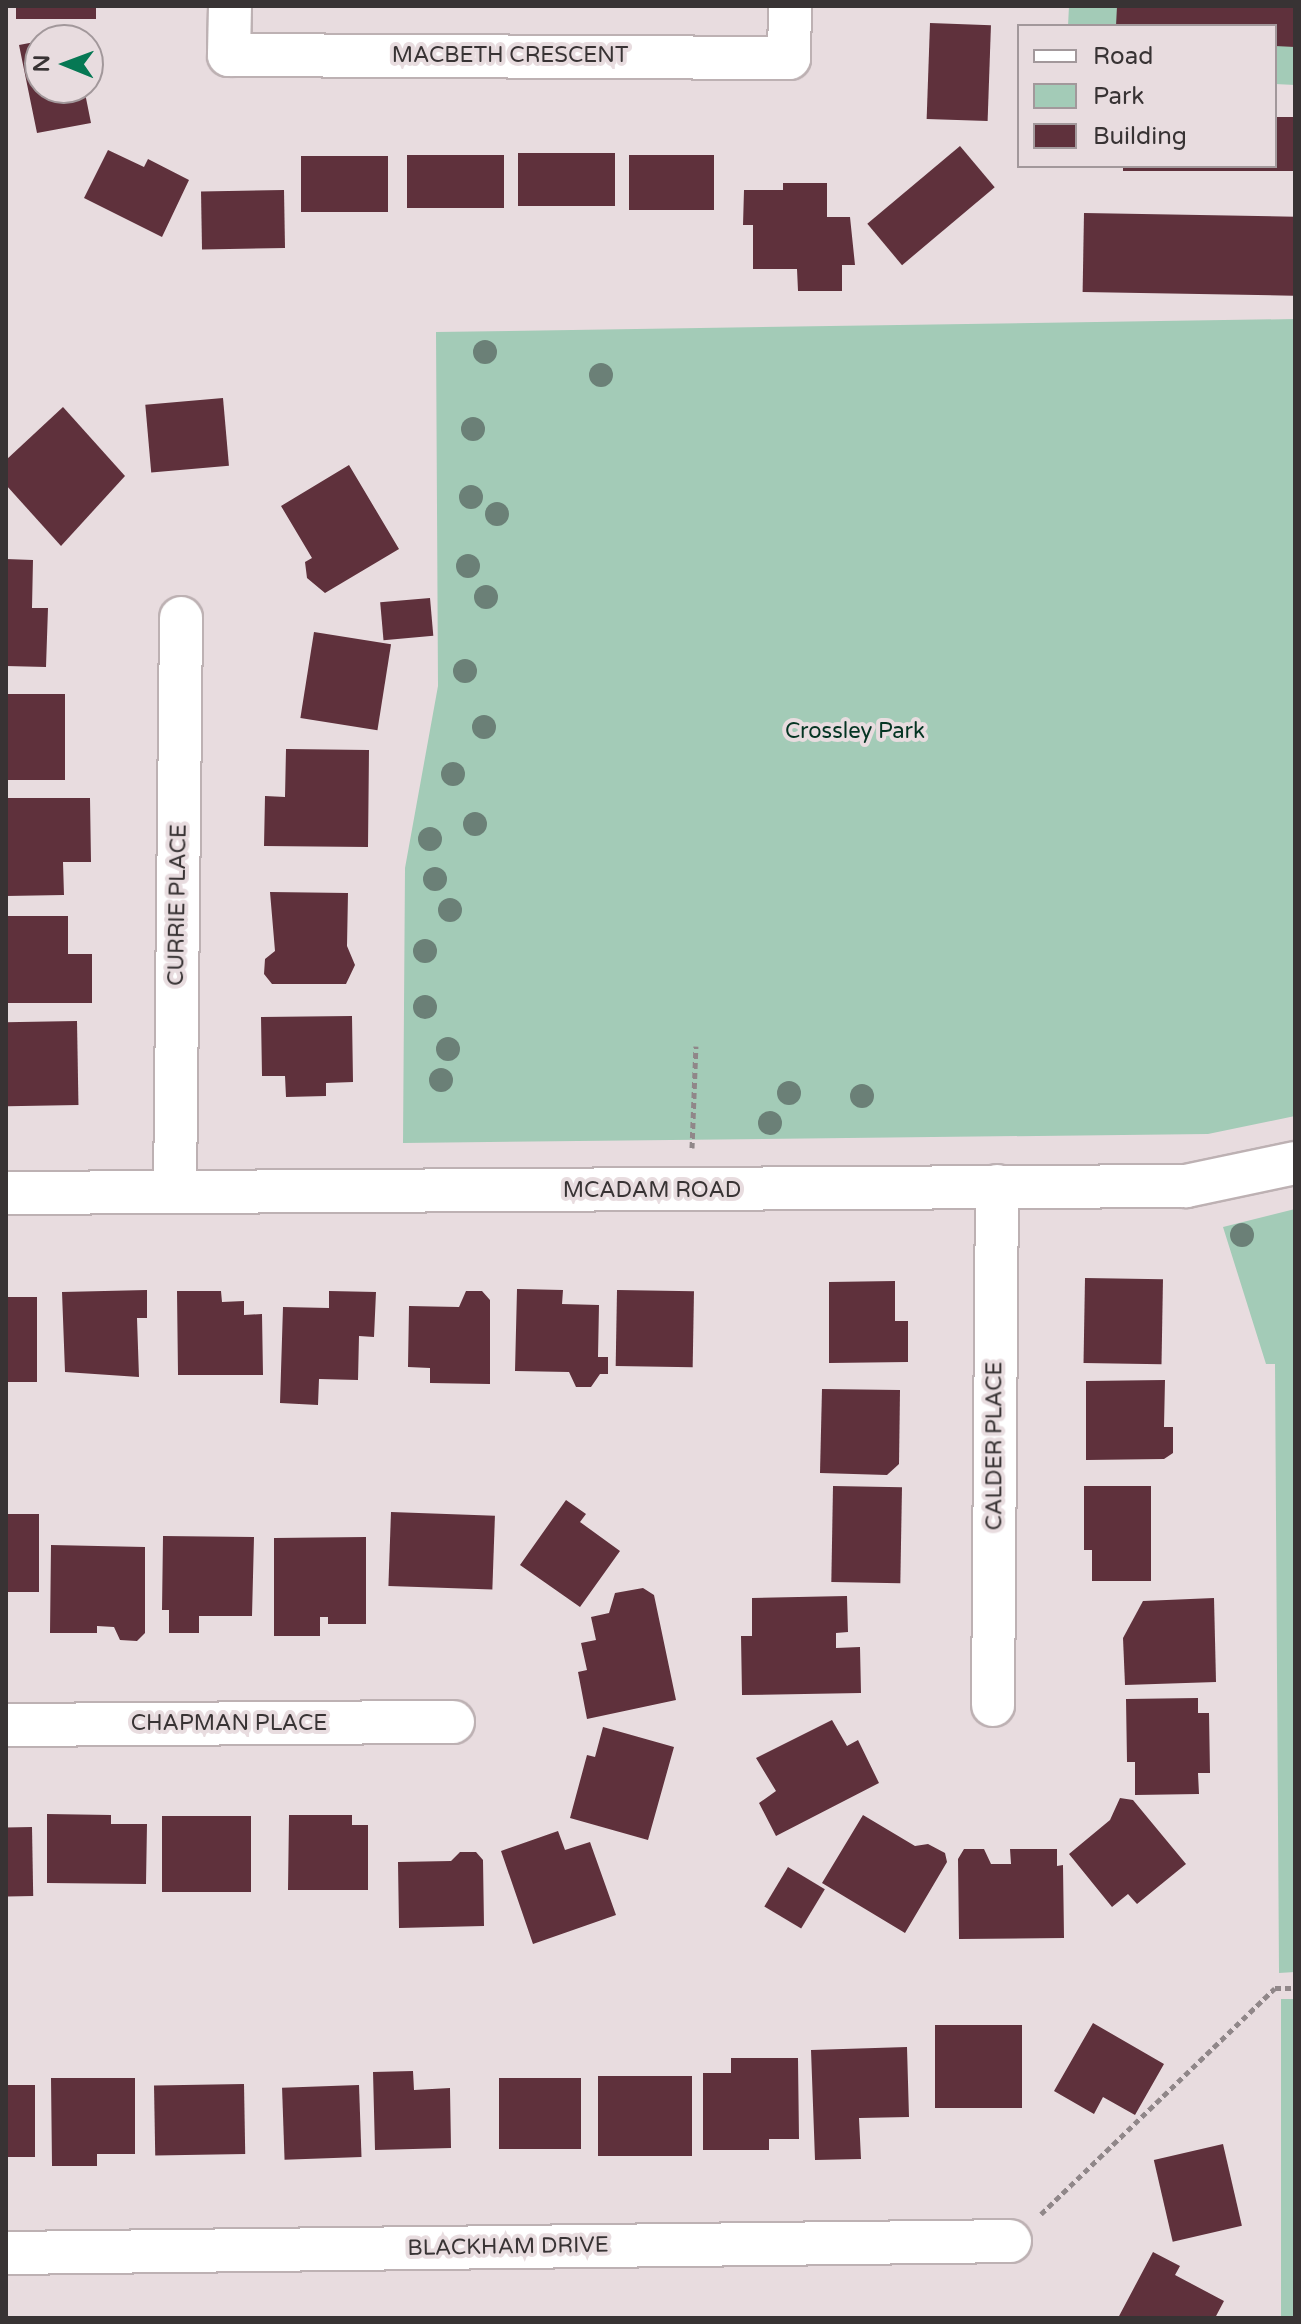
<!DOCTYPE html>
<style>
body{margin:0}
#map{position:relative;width:1301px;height:2324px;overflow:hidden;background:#e8dcdf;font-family:"Varela Round",sans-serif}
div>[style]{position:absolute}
.green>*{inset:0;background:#a3cbb7;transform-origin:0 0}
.building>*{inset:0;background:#5f313c;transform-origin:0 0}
.path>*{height:5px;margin-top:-2.5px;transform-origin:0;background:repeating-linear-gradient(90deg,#908789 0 6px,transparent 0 10px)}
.roads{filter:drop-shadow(2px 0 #bdb1b3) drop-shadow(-2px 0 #bdb1b3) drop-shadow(0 2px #bdb1b3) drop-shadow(0 -2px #bdb1b3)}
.street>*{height:42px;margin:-21px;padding:0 21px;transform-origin:21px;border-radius:21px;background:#fff}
.trees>*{width:24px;height:24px;margin:-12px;border-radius:50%;background:#6b8077}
span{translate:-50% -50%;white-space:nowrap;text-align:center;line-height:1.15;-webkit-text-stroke:8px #e8dcdf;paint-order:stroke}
.street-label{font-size:22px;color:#383334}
.park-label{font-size:22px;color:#043422}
.frame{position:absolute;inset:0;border:8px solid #383334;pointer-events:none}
.legend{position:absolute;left:1017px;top:24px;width:260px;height:144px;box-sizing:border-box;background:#e8dcdf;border:2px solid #a2989b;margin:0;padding:10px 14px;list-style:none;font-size:24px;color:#383334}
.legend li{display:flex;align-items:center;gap:16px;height:40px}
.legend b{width:40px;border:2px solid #a2989b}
.north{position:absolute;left:24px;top:24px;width:80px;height:80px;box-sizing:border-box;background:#e8dcdf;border:2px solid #a2989b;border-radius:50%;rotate:271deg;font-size:22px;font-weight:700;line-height:32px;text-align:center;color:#383334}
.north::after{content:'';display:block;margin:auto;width:28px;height:36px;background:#067854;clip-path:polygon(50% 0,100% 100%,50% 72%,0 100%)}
</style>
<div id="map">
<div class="green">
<i style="clip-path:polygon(1069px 6px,1295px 6px,1295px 85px,1275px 84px,1275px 26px,1068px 26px)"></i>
<i style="clip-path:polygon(1295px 319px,1295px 1116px,1208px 1134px,403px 1143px,405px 868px,438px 686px,436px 332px)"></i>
<i style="clip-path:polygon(1295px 1209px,1295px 1972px,1279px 1973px,1275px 1364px,1266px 1364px,1223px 1227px)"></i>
<i style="left:1281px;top:1999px;width:14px;height:319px"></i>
</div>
<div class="building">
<i style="left:16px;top:6px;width:80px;height:13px"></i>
<i style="clip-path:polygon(1117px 6px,1295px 6px,1295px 47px,1275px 46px,1275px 26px,1116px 26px)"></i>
<i style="left:930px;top:23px;width:61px;height:96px;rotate:2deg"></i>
<i style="clip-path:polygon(40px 41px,40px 88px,84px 88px,91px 123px,37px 133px,19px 45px)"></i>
<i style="clip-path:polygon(1275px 117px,1295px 117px,1295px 171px,1123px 171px,1123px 166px,1275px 166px)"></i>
<i style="left:960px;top:146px;width:54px;height:121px;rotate:50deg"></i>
<i style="clip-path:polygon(108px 150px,144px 167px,148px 159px,189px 180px,162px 237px,84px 198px)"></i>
<i style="left:615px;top:153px;width:53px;height:97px;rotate:90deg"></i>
<i style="left:407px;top:155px;width:97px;height:53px"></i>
<i style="left:714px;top:155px;width:55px;height:85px;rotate:90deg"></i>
<i style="left:388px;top:156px;width:56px;height:87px;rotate:90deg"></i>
<i style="clip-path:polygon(783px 183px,827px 183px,827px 217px,850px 217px,855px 265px,842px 265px,842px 291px,798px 291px,797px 269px,753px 269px,753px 225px,743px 225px,744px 190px,783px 190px)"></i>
<i style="left:284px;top:190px;width:58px;height:83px;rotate:89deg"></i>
<i style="left:1084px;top:213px;width:211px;height:79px;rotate:1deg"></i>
<i style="left:223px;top:398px;width:68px;height:78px;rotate:85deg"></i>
<i style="clip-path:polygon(63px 407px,125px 476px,61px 546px,6px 485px,6px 460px)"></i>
<i style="clip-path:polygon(349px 465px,399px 549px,325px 593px,307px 578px,305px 562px,312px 558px,281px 506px)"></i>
<i style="clip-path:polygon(6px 559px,33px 560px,32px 608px,48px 608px,46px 667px,6px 666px)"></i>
<i style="left:430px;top:598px;width:38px;height:50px;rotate:85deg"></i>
<i style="left:314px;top:632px;width:78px;height:87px;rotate:9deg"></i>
<i style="left:65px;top:694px;width:86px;height:59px;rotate:90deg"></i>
<i style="clip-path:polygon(286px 749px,369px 750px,368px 847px,264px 846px,265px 796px,285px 797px)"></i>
<i style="clip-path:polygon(6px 798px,90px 798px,91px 862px,63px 862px,64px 895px,6px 896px)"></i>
<i style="clip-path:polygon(270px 892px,348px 893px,347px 946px,355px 965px,346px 984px,272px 984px,264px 974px,265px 959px,275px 951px)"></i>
<i style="clip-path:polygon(6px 916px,68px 916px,68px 954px,92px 954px,92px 1003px,6px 1003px)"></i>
<i style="clip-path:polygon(352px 1016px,353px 1082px,326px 1083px,326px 1096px,286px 1097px,285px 1076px,262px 1076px,261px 1017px)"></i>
<i style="left:77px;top:1021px;width:84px;height:71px;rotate:89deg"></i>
<i style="left:1085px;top:1278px;width:78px;height:85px;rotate:1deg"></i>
<i style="clip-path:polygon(895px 1281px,895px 1321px,908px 1321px,908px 1362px,829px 1363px,829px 1282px)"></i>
<i style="clip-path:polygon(517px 1289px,563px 1290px,562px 1304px,599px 1305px,598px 1357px,608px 1357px,608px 1374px,600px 1374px,591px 1387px,576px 1387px,569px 1372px,515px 1371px)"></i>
<i style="clip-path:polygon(147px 1290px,147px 1318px,137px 1318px,139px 1377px,65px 1372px,62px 1292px)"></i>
<i style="left:617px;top:1290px;width:77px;height:76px;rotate:1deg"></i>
<i style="clip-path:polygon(177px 1291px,221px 1291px,222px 1302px,244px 1301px,244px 1315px,262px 1314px,263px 1375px,178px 1375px)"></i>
<i style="clip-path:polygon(329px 1291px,376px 1292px,374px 1337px,359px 1336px,358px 1380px,319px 1379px,318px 1405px,280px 1403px,283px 1307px,329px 1308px)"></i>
<i style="clip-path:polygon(466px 1291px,482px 1291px,490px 1300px,490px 1384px,430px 1383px,430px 1368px,408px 1367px,409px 1306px,459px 1307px)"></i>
<i style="left:6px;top:1297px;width:31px;height:85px"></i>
<i style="clip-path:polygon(1165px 1380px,1164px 1427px,1173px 1427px,1173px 1453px,1164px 1459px,1086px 1460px,1086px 1381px)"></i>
<i style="clip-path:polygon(822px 1389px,900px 1390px,899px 1464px,887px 1475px,820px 1473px)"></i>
<i style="left:833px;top:1486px;width:69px;height:96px;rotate:1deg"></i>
<i style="clip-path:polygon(1084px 1486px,1151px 1486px,1151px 1581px,1092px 1581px,1092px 1550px,1084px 1550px)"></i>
<i style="clip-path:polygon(566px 1500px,586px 1514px,580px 1522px,620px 1551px,580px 1607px,520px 1565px)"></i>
<i style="left:391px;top:1512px;width:104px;height:74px;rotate:2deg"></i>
<i style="left:6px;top:1514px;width:33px;height:78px"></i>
<i style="clip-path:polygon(163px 1536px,254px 1537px,252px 1616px,199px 1616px,199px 1633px,169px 1633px,169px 1610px,162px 1610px)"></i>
<i style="clip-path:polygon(366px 1537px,366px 1624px,328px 1624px,328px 1617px,320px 1617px,320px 1636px,274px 1636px,274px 1538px)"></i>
<i style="clip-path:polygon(51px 1545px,145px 1547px,145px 1633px,137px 1641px,120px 1640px,114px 1627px,97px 1626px,97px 1633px,50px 1633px)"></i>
<i style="clip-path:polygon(643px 1588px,654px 1595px,676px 1700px,587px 1719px,578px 1672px,587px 1670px,581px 1643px,596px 1640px,591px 1617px,609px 1613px,615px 1593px)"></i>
<i style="clip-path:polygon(847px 1596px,848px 1632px,836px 1633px,836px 1648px,860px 1647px,861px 1693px,742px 1695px,741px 1636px,752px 1636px,752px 1598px)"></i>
<i style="clip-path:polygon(1214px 1598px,1216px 1682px,1125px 1685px,1123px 1638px,1143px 1601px)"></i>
<i style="clip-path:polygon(1198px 1698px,1198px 1713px,1209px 1713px,1210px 1773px,1198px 1773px,1199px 1794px,1135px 1795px,1135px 1762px,1127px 1762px,1126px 1699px)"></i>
<i style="clip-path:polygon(832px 1720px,847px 1746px,858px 1740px,879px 1783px,776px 1836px,759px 1803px,776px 1791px,756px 1758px)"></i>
<i style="clip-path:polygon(603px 1727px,674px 1747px,648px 1840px,570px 1818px,587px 1755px,595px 1757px)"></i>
<i style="clip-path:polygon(1120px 1798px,1133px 1800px,1186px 1864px,1137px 1904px,1128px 1894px,1112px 1907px,1069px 1854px,1110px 1820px)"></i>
<i style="clip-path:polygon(47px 1814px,111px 1815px,111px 1824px,147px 1824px,146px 1884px,47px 1883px)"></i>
<i style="clip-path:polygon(289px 1815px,352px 1815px,352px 1825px,368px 1825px,368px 1890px,288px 1890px)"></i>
<i style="clip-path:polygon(863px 1815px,915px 1846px,928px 1844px,945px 1853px,947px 1862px,905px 1933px,822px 1883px)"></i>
<i style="left:162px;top:1816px;width:89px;height:76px"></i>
<i style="left:32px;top:1827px;width:69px;height:26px;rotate:89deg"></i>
<i style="clip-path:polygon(558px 1831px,565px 1850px,590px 1842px,616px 1915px,533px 1944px,501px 1851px)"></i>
<i style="clip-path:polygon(964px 1849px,984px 1849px,991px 1864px,1011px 1864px,1010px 1849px,1057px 1849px,1057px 1866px,1063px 1865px,1064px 1938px,959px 1939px,958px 1859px)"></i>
<i style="clip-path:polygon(460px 1852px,476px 1852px,483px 1860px,484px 1926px,399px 1928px,398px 1862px,451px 1861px)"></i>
<i style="left:788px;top:1867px;width:43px;height:46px;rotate:31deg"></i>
<i style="clip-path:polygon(1093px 2023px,1164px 2064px,1135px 2115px,1103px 2097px,1094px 2114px,1054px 2091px)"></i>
<i style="left:935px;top:2025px;width:87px;height:83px"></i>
<i style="clip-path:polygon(907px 2047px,909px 2117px,859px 2118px,861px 2159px,815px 2160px,811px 2050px)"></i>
<i style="clip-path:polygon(731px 2058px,798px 2058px,799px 2139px,769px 2139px,769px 2150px,703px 2150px,703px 2073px,731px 2073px)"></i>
<i style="clip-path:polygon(413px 2071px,414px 2090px,450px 2088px,451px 2148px,375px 2150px,373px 2072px)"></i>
<i style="left:692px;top:2076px;width:80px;height:94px;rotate:90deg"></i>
<i style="clip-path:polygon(51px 2078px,135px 2078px,135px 2154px,97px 2154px,97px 2166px,52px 2166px)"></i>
<i style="left:581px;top:2078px;width:71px;height:82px;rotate:90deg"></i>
<i style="left:244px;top:2084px;width:70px;height:90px;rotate:89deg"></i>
<i style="left:6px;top:2085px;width:29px;height:72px"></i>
<i style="left:359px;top:2085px;width:72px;height:77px;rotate:88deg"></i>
<i style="left:1223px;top:2144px;width:84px;height:71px;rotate:77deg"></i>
<i style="clip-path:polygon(1153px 2252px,1180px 2266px,1175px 2275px,1224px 2301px,1215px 2318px,1118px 2318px)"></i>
</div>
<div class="path">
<i style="left:692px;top:1148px;width:102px;rotate:-87.8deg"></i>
<i style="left:1041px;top:2214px;width:325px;rotate:-44deg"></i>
<i style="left:1275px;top:1988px;width:20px"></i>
</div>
<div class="roads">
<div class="street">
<i style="left:230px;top:6px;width:49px;rotate:91.2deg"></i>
<i style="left:229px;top:55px;width:560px;rotate:0.31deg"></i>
<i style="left:789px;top:58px;width:52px;rotate:-88.9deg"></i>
<i style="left:175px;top:1192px;width:574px;rotate:-89.4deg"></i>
<i style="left:6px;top:1193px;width:1180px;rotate:-0.34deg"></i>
<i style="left:1186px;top:1186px;width:111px;rotate:-11.9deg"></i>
<i style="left:993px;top:1705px;width:519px;rotate:-89.56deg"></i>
<i style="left:6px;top:1725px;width:447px;rotate:-0.4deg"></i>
<i style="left:6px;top:2253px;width:1004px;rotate:-0.68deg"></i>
</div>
</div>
<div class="trees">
<i style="left:485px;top:352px"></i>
<i style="left:601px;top:375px"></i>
<i style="left:473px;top:429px"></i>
<i style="left:471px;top:497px"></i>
<i style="left:497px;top:514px"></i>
<i style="left:468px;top:566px"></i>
<i style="left:486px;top:597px"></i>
<i style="left:465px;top:671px"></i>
<i style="left:484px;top:727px"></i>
<i style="left:453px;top:774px"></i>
<i style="left:475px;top:824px"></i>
<i style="left:430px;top:839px"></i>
<i style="left:435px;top:879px"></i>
<i style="left:450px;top:910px"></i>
<i style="left:425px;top:951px"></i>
<i style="left:425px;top:1007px"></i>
<i style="left:448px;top:1049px"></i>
<i style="left:441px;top:1080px"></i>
<i style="left:789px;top:1093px"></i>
<i style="left:862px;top:1096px"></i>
<i style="left:770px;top:1123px"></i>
<i style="left:1242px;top:1235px"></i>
</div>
<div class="street-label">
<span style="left:510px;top:56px">MACBETH CRESCENT</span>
<span style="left:178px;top:905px;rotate:-89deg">CURRIE PLACE</span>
<span style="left:652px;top:1191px">MCADAM ROAD</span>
<span style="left:995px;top:1446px;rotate:-90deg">CALDER PLACE</span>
<span style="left:229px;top:1724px">CHAPMAN PLACE</span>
<span style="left:508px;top:2247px;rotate:-1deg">BLACKHAM DRIVE</span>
</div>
<div class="park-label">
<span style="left:855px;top:732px">Crossley Park</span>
</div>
<div class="frame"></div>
<ul class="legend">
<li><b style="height:10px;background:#fff"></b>Road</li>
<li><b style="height:22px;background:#a3cbb7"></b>Park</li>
<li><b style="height:22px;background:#5f313c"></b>Building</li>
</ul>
<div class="north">N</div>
</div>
